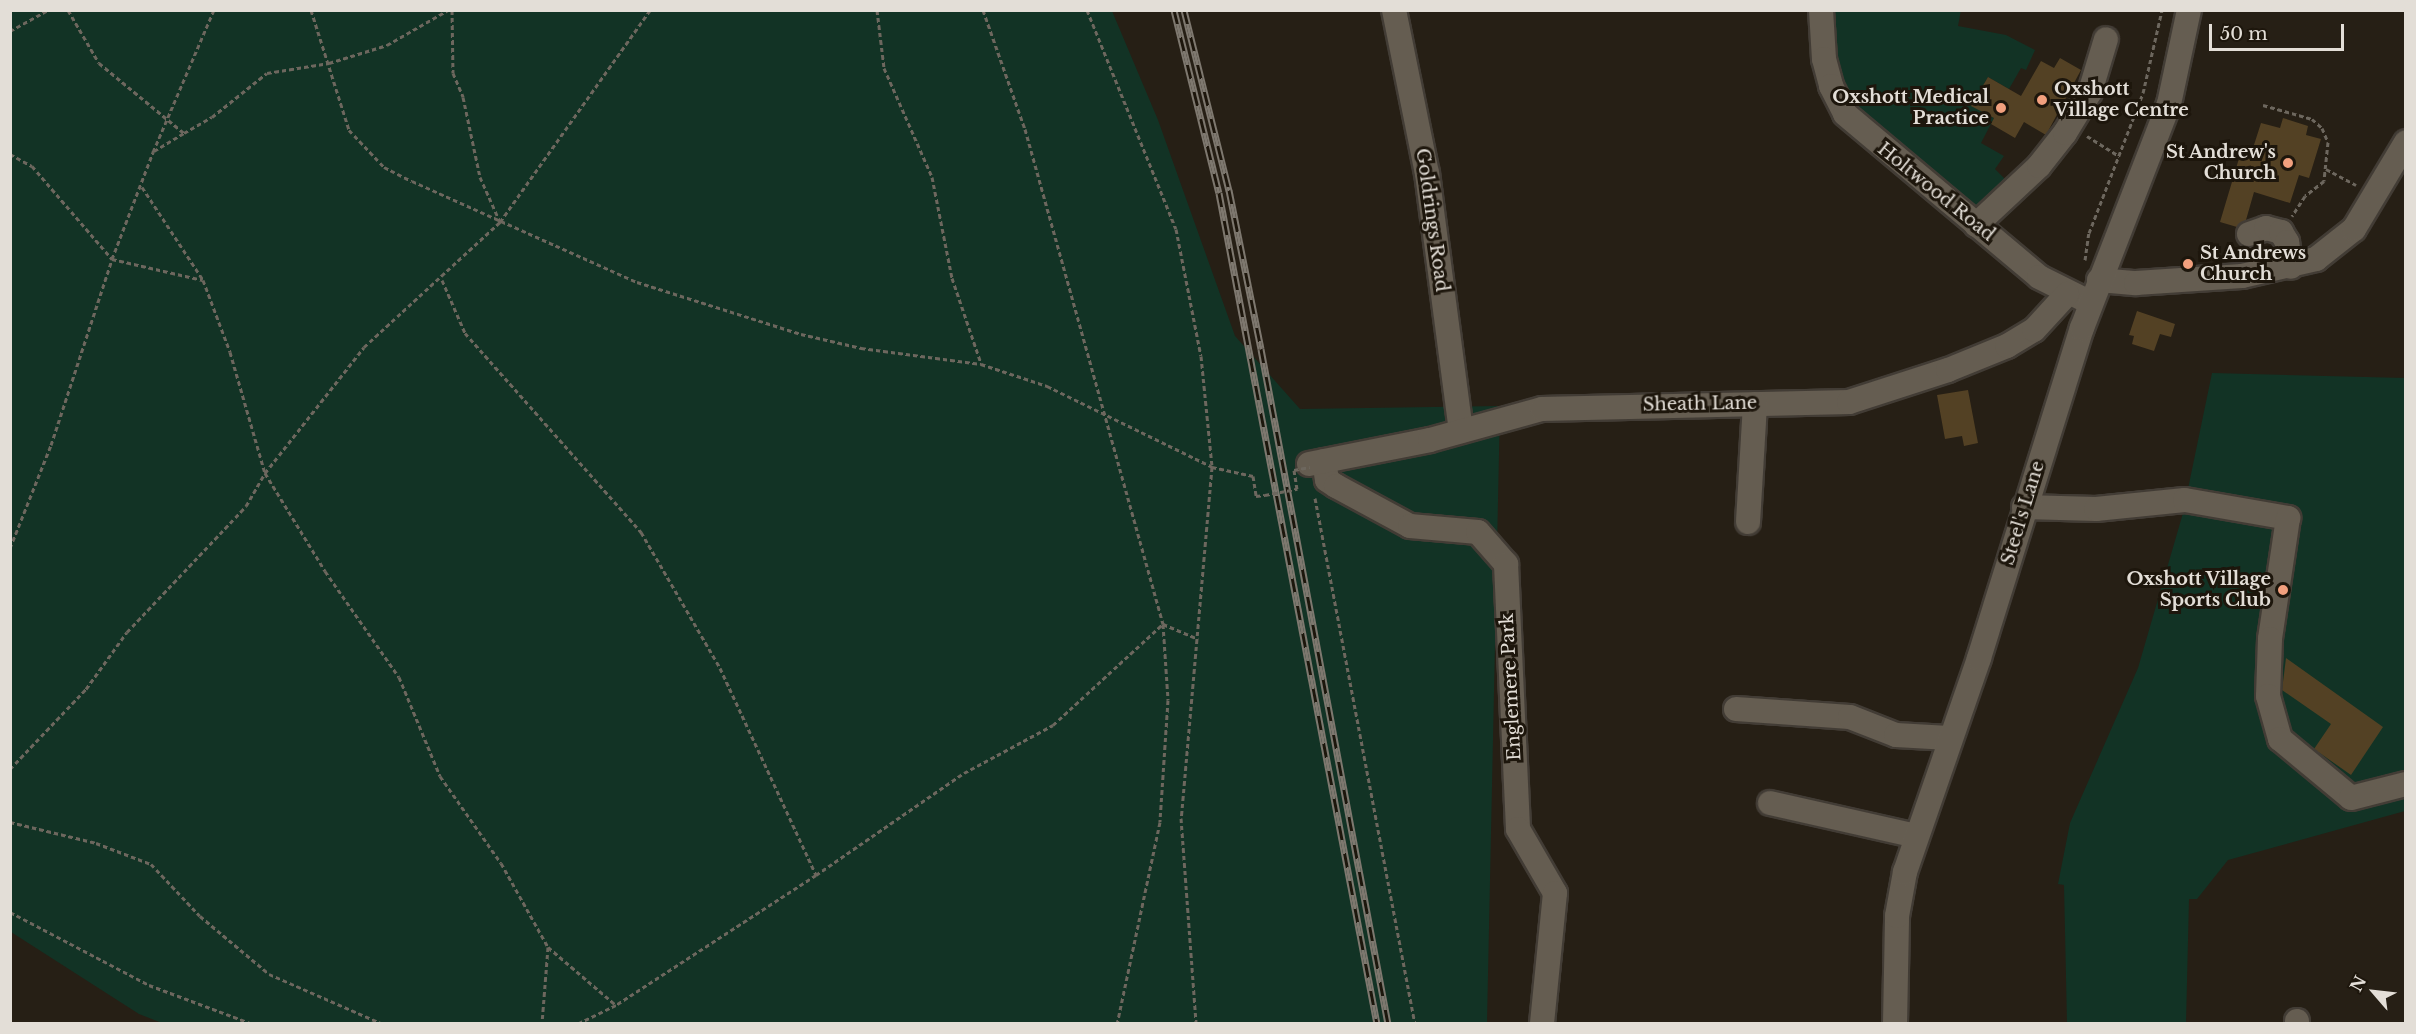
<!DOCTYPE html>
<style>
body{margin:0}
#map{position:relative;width:2416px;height:1034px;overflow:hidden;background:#261f15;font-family:"Libre Baskerville",serif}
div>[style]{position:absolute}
.green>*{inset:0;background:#123325}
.building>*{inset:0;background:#534124}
.path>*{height:3px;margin-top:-1.5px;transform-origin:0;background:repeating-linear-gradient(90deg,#6d675e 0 4.5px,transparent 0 7.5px)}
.roads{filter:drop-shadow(2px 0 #423c35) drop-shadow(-2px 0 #423c35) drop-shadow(0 2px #423c35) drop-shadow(0 -2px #423c35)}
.minor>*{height:24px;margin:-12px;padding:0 12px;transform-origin:12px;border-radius:12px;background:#655d51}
.rail>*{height:7px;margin-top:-3.5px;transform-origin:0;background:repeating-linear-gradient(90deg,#1d160c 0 14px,#7e786f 0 28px);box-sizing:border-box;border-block:2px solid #7e786f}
.path-bridge>*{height:3px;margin-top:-1.5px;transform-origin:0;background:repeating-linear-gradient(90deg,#6d675e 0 4.5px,transparent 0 7.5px)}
.dots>*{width:16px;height:16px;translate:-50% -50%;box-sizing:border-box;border:3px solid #1d160c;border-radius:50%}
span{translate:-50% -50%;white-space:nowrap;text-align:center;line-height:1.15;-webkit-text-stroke:6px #1d160c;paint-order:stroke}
.poi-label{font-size:18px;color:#e3ded7;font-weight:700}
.left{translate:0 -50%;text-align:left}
.right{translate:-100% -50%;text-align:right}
.street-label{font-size:18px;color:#e3ded7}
.frame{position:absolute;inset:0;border:12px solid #e3ded7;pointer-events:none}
.north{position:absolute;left:2344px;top:962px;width:60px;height:60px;-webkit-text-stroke:4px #1d160c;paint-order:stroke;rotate:298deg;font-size:16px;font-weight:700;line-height:24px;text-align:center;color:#e3ded7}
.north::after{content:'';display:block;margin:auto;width:21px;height:27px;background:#e3ded7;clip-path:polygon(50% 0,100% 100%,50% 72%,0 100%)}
.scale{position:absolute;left:2209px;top:24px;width:135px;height:27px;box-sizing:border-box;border:3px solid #e3ded7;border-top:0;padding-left:8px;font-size:18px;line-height:21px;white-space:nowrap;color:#e3ded7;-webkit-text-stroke:4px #1d160c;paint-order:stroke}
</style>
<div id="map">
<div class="green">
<i style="clip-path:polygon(1961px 10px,1958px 26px,2006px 35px,2035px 50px,2026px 70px,2021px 68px,2009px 89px,1988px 77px,1972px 105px,1994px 118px,1981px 143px,2004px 156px,1995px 169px,2005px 179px,1976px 207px,1867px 122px,1844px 91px,1832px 41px,1835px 11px)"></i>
<i style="clip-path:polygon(10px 11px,1112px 11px,1158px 120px,1235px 336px,1300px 409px,1500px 406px,1487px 1023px,162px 1023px,139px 1014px,11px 932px)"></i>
<i style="clip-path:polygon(2212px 373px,2405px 378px,2405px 811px,2228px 860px,2197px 899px,2189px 899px,2186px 1023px,2067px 1023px,2064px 885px,2058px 884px,2070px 823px,2138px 668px,2183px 513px)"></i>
</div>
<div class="building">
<i style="clip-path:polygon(2060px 58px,2081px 70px,2046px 135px,2024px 122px,2015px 138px,1991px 124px,1994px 118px,1971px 106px,1988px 77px,2021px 96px,2041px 61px,2054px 68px)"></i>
<i style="clip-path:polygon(2283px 118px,2308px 126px,2306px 135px,2321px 139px,2309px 178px,2299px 175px,2290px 203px,2254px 192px,2246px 220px,2237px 227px,2220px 222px,2243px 145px,2253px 148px,2261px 123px,2280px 128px)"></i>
<i style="clip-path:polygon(2137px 311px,2175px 324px,2171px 337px,2160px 334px,2154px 351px,2132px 344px,2134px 336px,2129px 335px)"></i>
<i style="clip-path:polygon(1968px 390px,1978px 443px,1964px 446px,1962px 436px,1945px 439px,1937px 395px)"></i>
<i style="clip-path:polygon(2286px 658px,2383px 727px,2351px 775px,2314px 749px,2331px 724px,2282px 690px)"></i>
</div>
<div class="path">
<i style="left:68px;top:10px;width:61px;rotate:59.7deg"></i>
<i style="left:99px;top:63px;width:110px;rotate:39.5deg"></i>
<i style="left:184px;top:133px;width:32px;rotate:-30deg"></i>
<i style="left:212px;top:117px;width:70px;rotate:-38.7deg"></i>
<i style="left:267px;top:73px;width:63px;rotate:-9.2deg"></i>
<i style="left:329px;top:63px;width:61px;rotate:-17.2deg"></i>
<i style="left:387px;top:45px;width:70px;rotate:-29.8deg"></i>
<i style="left:311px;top:10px;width:126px;rotate:72.4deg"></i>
<i style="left:349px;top:130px;width:51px;rotate:46.6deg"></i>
<i style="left:384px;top:167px;width:31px;rotate:27deg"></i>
<i style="left:412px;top:181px;width:247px;rotate:24.2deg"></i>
<i style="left:637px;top:282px;width:172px;rotate:17.6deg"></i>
<i style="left:801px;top:334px;width:62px;rotate:13.1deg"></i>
<i style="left:861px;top:348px;width:121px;rotate:7.6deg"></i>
<i style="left:981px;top:364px;width:70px;rotate:18.4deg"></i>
<i style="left:1047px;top:386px;width:184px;rotate:26.1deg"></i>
<i style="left:1212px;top:467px;width:42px;rotate:12.4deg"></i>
<i style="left:1253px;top:476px;width:20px;rotate:81deg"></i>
<i style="left:1256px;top:496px;width:9px;rotate:-6deg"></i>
<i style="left:452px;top:10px;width:63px;rotate:89.1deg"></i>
<i style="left:453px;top:73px;width:26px;rotate:67deg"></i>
<i style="left:463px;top:97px;width:82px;rotate:78deg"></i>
<i style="left:480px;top:177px;width:49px;rotate:66deg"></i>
<i style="left:877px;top:10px;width:58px;rotate:83.1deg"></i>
<i style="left:884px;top:68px;width:119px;rotate:66.2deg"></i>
<i style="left:932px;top:177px;width:103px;rotate:78.8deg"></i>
<i style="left:952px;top:278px;width:90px;rotate:71.2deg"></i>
<i style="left:983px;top:10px;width:126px;rotate:70.6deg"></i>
<i style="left:1025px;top:129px;width:514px;rotate:74.42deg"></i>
<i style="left:1163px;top:624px;width:76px;rotate:86.2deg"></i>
<i style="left:1168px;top:700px;width:122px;rotate:93.8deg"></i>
<i style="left:1160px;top:822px;width:207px;rotate:102deg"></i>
<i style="left:1087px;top:10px;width:236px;rotate:67.9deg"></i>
<i style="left:1176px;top:229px;width:129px;rotate:78.9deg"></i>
<i style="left:1201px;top:356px;width:112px;rotate:84.3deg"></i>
<i style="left:1212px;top:467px;width:352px;rotate:95deg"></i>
<i style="left:1181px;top:818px;width:207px;rotate:85.8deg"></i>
<i style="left:10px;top:31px;width:43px;rotate:-28.9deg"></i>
<i style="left:2263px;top:105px;width:51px;rotate:15.9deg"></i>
<i style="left:2312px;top:119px;width:13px;rotate:42deg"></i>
<i style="left:2322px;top:128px;width:15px;rotate:67deg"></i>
<i style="left:2328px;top:142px;width:39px;rotate:96deg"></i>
<i style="left:2324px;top:181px;width:24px;rotate:142deg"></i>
<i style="left:2305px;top:196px;width:24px;rotate:123deg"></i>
<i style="left:2087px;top:136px;width:38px;rotate:32deg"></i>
<i style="left:154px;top:151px;width:35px;rotate:-31deg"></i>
<i style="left:10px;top:154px;width:25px;rotate:29deg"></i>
<i style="left:32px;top:166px;width:123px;rotate:49.3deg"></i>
<i style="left:112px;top:259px;width:93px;rotate:13deg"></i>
<i style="left:2326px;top:169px;width:34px;rotate:28deg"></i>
<i style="left:142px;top:187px;width:111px;rotate:56.7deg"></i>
<i style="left:203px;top:280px;width:77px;rotate:69.4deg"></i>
<i style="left:230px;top:352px;width:126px;rotate:73.9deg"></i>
<i style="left:265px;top:473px;width:115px;rotate:58.5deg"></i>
<i style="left:325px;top:571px;width:129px;rotate:55.1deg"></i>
<i style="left:399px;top:677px;width:107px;rotate:67.5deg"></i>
<i style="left:440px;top:776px;width:106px;rotate:55deg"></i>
<i style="left:501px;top:863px;width:96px;rotate:60.8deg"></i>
<i style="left:548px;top:947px;width:77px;rotate:94.5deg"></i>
<i style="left:2085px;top:260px;width:27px;rotate:-82deg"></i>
<i style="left:2089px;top:233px;width:150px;rotate:-68.9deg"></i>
<i style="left:2143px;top:93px;width:85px;rotate:-77.1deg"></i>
<i style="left:442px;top:280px;width:58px;rotate:66.5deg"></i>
<i style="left:465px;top:333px;width:266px;rotate:48.5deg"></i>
<i style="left:641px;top:532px;width:157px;rotate:59.8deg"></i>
<i style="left:720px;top:668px;width:228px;rotate:65.1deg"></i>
<i style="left:816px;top:875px;width:239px;rotate:147deg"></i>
<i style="left:616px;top:1005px;width:43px;rotate:154deg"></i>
<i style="left:1315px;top:498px;width:535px;rotate:79.24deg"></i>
<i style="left:10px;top:548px;width:111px;rotate:-68.3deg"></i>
<i style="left:51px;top:445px;width:196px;rotate:-71.8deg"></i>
<i style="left:112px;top:259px;width:115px;rotate:-69deg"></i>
<i style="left:153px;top:152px;width:155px;rotate:-66.8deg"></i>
<i style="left:10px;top:769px;width:110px;rotate:-46.5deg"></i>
<i style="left:86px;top:689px;width:70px;rotate:-54.3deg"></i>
<i style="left:127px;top:632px;width:173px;rotate:-46.6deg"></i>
<i style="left:246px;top:506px;width:38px;rotate:-60deg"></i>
<i style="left:265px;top:473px;width:160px;rotate:-51.8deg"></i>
<i style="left:364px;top:347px;width:185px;rotate:-42.6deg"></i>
<i style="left:500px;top:222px;width:260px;rotate:-54.7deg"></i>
<i style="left:10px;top:822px;width:89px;rotate:13.7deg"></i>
<i style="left:96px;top:843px;width:59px;rotate:20.9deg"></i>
<i style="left:151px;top:864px;width:71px;rotate:46.7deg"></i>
<i style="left:200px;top:916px;width:90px;rotate:40deg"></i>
<i style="left:269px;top:974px;width:124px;rotate:23.7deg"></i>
<i style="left:816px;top:875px;width:180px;rotate:-34.6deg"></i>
<i style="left:964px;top:773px;width:101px;rotate:-28.3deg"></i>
<i style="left:1053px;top:725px;width:149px;rotate:-42.6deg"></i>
<i style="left:1163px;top:624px;width:38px;rotate:23deg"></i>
<i style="left:10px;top:912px;width:157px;rotate:27.7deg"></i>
<i style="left:149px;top:985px;width:111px;rotate:20.6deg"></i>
<i style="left:548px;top:947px;width:89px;rotate:40.5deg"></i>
</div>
<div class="roads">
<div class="minor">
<i style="left:1394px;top:10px;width:166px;rotate:78.6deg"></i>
<i style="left:1427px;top:173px;width:260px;rotate:82.5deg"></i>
<i style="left:1821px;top:10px;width:49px;rotate:86.5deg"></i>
<i style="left:1824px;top:59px;width:28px;rotate:75deg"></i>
<i style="left:1831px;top:86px;width:31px;rotate:63deg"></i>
<i style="left:1845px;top:114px;width:253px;rotate:40deg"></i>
<i style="left:2039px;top:277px;width:47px;rotate:26.6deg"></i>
<i style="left:1976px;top:225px;width:86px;rotate:-43.1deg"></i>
<i style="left:2039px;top:166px;width:42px;rotate:-51.8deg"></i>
<i style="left:2065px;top:133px;width:48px;rotate:-58.6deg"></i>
<i style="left:2090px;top:92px;width:55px;rotate:-73.2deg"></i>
<i style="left:2249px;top:234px;width:18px;rotate:-19deg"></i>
<i style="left:2266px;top:228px;width:16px;rotate:15deg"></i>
<i style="left:2281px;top:232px;width:12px;rotate:59deg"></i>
<i style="left:2287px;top:242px;width:25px;rotate:81deg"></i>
<i style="left:2099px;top:280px;width:37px;rotate:5deg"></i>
<i style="left:2136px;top:283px;width:106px;rotate:-3.8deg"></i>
<i style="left:2242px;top:276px;width:76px;rotate:-12.9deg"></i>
<i style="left:2316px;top:259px;width:48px;rotate:-38.3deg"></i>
<i style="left:2354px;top:229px;width:101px;rotate:-59.1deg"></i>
<i style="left:1324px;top:461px;width:19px;rotate:81deg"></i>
<i style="left:1327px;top:480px;width:11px;rotate:34deg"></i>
<i style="left:1336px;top:486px;width:84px;rotate:28.4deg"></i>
<i style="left:1410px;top:526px;width:68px;rotate:5deg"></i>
<i style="left:1478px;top:532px;width:43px;rotate:48.8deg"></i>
<i style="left:1506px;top:564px;width:265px;rotate:87.4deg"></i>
<i style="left:1518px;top:829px;width:74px;rotate:60deg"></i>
<i style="left:1555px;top:893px;width:132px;rotate:95.7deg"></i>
<i style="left:1309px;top:464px;width:123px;rotate:-11.2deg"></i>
<i style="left:1430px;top:440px;width:116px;rotate:-15.5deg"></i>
<i style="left:1542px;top:409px;width:307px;rotate:-1.3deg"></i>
<i style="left:1849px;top:402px;width:104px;rotate:-17.9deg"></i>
<i style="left:1948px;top:370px;width:64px;rotate:-22.1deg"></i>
<i style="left:2007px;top:346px;width:31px;rotate:-31deg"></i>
<i style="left:2034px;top:330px;width:49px;rotate:-47.5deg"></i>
<i style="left:2024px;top:507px;width:72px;rotate:1.6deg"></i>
<i style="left:2096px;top:509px;width:89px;rotate:-5.8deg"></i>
<i style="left:2185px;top:500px;width:105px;rotate:9.9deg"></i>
<i style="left:2288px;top:518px;width:122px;rotate:98.5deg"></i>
<i style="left:2270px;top:639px;width:57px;rotate:92deg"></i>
<i style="left:2268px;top:696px;width:45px;rotate:74.4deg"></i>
<i style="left:2280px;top:739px;width:92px;rotate:39.7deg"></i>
<i style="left:2351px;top:798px;width:57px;rotate:-14.3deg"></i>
<i style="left:1748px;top:522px;width:118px;rotate:-86.6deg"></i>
<i style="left:1736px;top:709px;width:114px;rotate:4deg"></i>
<i style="left:1850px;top:717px;width:49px;rotate:21.4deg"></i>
<i style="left:1896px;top:735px;width:53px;rotate:3.2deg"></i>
<i style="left:1770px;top:803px;width:150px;rotate:12.7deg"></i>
<i style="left:2297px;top:1021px;width:3px;rotate:90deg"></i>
<i style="left:1895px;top:1024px;width:108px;rotate:-88.9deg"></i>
<i style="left:1897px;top:916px;width:45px;rotate:-79.7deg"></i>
<i style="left:1905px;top:872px;width:226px;rotate:-70.9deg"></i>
<i style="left:1979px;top:658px;width:346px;rotate:-72.7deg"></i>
<i style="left:2082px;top:328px;width:240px;rotate:-68.8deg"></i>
<i style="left:2169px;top:104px;width:96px;rotate:-78deg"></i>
</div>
</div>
<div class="rail">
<i style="left:1174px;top:10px;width:188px;rotate:76.2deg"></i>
<i style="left:1219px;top:193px;width:846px;rotate:79.23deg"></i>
<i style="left:1184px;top:10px;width:186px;rotate:76deg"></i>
<i style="left:1229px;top:190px;width:162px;rotate:78.6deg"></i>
<i style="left:1261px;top:349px;width:687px;rotate:79.34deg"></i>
</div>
<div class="path-bridge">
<i style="left:1265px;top:495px;width:33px;rotate:-11deg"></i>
<i style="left:1297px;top:489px;width:19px;rotate:-99deg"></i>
<i style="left:1294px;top:470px;width:16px;rotate:-11deg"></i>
</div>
<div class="dots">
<i style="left:2042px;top:100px;background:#f2a07e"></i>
<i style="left:2001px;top:108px;background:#f2a07e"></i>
<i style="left:2288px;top:163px;background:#f2a07e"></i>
<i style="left:2188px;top:264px;background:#f2a07e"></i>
<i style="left:2283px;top:590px;background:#f2a07e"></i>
</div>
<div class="poi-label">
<span class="left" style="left:2054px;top:100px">Oxshott<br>Village Centre</span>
<span class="right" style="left:1989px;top:108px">Oxshott Medical<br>Practice</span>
<span class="right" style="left:2276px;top:163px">St Andrew's<br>Church</span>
<span class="left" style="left:2200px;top:264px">St Andrews<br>Church</span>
<span class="right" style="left:2271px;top:590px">Oxshott Village<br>Sports Club</span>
</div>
<div class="street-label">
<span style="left:1936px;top:192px;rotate:39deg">Holtwood Road</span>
<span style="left:1432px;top:220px;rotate:82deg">Goldrings Road</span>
<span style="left:1700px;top:404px;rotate:-1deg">Sheath Lane</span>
<span style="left:2023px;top:513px;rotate:-73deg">Steel's Lane</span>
<span style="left:1511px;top:687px;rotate:-93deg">Englemere Park</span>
</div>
<div class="frame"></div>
<div class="north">N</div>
<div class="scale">50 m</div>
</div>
